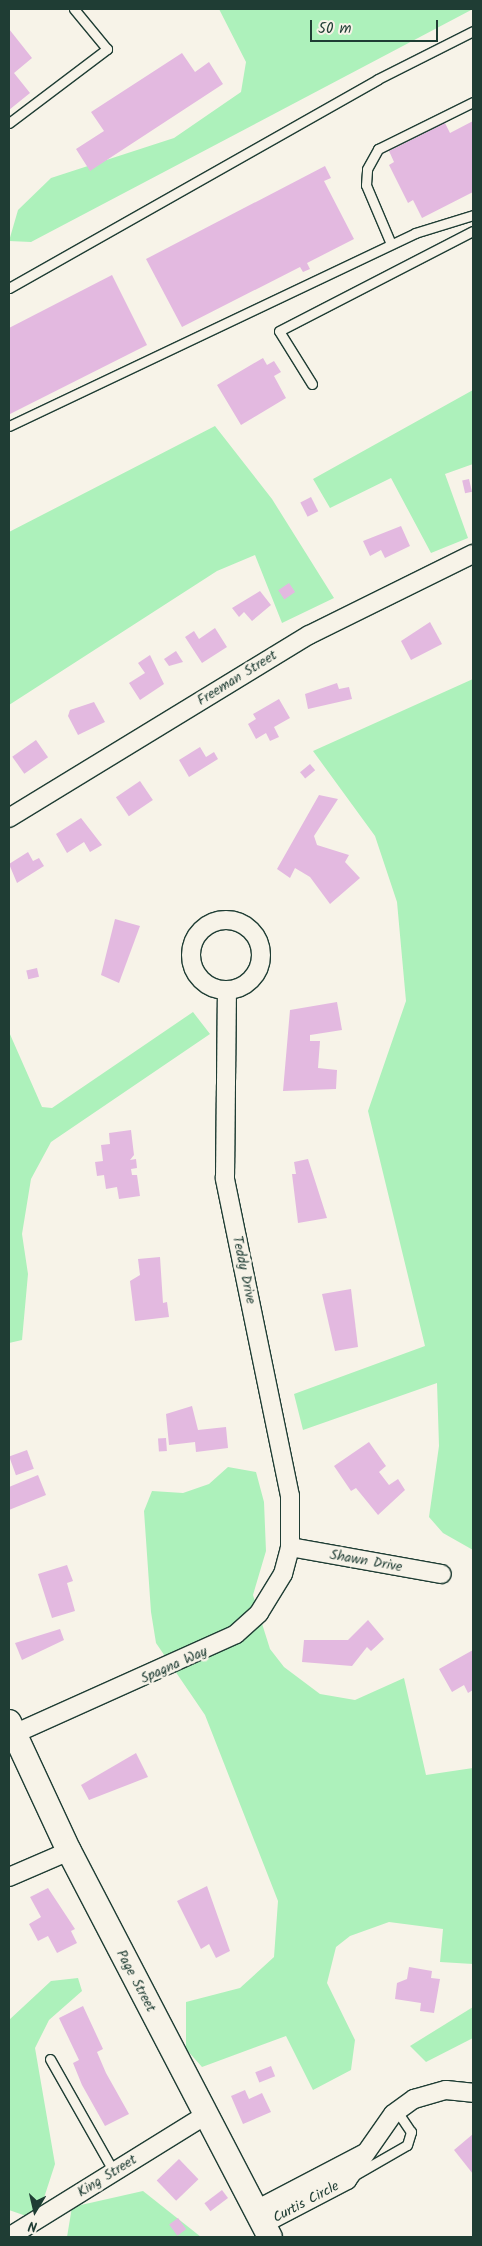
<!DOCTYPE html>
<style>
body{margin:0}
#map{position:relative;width:482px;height:2246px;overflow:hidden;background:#f7f3e8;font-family:Kalam,sans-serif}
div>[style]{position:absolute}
.green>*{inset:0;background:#adf1bb}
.building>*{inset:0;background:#e3b9e0;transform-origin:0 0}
.roads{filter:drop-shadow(1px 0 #1f3d34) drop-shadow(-1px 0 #1f3d34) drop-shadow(0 1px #1f3d34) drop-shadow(0 -1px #1f3d34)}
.lane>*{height:9px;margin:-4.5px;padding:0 4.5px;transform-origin:4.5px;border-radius:4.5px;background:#f7f3e8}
.street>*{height:18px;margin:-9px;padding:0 9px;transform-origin:9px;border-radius:9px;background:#f7f3e8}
.street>.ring{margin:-9px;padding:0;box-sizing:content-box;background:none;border:18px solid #f7f3e8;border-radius:50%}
.secondary>*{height:24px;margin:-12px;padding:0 12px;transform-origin:12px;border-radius:12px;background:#f7f3e8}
span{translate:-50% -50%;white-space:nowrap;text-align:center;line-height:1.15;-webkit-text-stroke:5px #f7f3e8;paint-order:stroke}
.street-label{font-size:14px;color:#1f3d34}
.frame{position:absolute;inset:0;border:10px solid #1f3d34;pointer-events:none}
.north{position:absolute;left:10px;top:2186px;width:50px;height:50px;-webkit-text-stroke:4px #f7f3e8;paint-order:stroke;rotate:189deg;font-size:14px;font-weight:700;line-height:20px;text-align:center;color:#1f3d34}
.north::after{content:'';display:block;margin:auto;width:18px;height:22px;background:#1f3d34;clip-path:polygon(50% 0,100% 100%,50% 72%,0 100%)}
.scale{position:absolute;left:310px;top:20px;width:128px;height:22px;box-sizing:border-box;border:2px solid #1f3d34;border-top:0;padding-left:6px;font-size:15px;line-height:18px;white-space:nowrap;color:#1f3d34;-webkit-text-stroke:4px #f7f3e8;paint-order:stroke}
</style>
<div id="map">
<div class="green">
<i style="clip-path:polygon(219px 9px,473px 9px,31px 242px,9px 241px,18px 210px,51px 178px,174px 138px,241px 92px,246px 62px)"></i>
<i style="clip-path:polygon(473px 390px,473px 464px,445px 474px,468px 538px,431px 553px,391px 478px,330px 508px,313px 479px)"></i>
<i style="clip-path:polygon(215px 426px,272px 499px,334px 598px,282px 623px,255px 555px,217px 571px,9px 705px,9px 532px)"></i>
<i style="clip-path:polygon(473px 679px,473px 1550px,443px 1533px,429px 1517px,439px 1446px,437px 1383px,303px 1430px,294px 1394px,425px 1346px,368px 1111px,406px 1001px,397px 902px,375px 836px,313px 751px)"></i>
<i style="clip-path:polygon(193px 1012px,210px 1034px,51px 1142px,31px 1179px,22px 1234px,28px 1274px,22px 1340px,9px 1343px,9px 1032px,42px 1107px,52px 1108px)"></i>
<i style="clip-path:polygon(228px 1467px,256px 1472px,264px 1502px,266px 1551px,253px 1595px,270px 1649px,284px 1667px,320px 1694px,355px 1700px,404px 1678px,426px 1775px,473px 1768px,473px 1964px,440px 1962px,443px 1929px,389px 1922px,350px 1936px,336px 1947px,327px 1983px,355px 2040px,351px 2070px,313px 2090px,286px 2036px,202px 2067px,186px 2049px,186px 2002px,240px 1988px,274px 1957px,278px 1901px,205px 1715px,156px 1643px,151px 1612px,144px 1511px,152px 1491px,183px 1493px,209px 1484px)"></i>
<i style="clip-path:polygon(78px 1978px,82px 1991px,49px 2020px,35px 2048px,55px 2164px,41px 2207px,29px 2217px,9px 2210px,9px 2020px,51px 1981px)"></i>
<i style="clip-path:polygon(473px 2007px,473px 2038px,426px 2062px,410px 2046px)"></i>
<i style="clip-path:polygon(143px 2191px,201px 2237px,67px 2237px,72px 2207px)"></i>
</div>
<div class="building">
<i style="clip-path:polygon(9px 29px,32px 58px,14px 73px,30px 93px,9px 110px)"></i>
<i style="clip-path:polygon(182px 53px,195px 72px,209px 62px,223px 84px,90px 171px,76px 149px,104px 131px,91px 112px)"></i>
<i style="clip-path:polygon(473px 121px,473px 192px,422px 218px,413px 200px,408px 203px,389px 165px,394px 162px,389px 151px,445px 123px,450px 133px)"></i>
<i style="clip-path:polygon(325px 166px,331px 178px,324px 181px,354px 239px,307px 263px,310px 269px,303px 272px,300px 267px,182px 327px,146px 259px)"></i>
<i style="clip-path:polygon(112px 275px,147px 345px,10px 414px,9px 328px)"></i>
<i style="clip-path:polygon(263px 358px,267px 365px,274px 361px,281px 372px,274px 376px,286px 398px,241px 425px,217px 385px)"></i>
<i style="left:469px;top:479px;width:13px;height:7px;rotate:77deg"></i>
<i style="left:311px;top:497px;width:16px;height:12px;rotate:63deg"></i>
<i style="clip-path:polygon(401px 526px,410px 546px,385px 558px,381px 550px,370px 556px,363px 541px)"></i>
<i style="left:289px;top:583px;width:11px;height:13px;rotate:56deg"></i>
<i style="clip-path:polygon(260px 591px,271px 605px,252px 621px,244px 612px,239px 617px,232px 608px)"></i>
<i style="clip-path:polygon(430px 622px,442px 644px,411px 660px,401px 641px)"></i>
<i style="clip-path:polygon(215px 628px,227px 647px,202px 663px,185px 637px,194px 631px,199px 639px)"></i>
<i style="clip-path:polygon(176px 651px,183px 662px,169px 666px,164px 659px)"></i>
<i style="clip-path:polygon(150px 655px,164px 684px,140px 700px,129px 683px,145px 673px,138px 663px)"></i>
<i style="clip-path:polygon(337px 683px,339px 689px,349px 687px,352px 699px,308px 709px,305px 694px)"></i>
<i style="clip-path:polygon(279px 699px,290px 718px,274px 727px,279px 737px,270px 741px,266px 733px,256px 739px,248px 724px,256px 719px,253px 714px)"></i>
<i style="clip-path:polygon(94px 702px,105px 722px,78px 735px,68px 716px,70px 710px)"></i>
<i style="left:36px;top:740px;width:21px;height:29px;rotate:55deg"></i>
<i style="clip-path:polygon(200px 747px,206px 757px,214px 752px,218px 759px,189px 777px,179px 760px)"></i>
<i style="left:310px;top:764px;width:8px;height:13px;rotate:50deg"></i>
<i style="left:140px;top:781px;width:23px;height:29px;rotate:56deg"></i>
<i style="clip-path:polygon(319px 795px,338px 799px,314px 836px,317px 845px,349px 855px,345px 862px,360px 878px,330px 904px,310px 877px,295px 868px,290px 878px,277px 869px)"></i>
<i style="clip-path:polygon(81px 818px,102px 845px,90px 852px,84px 842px,67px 853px,56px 834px)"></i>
<i style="clip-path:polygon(28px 852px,33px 861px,39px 858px,44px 866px,17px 883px,9px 864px)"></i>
<i style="clip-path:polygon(115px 919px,140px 926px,119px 983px,101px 975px)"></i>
<i style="left:37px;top:968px;width:9px;height:11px;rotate:77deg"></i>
<i style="clip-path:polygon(337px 1002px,342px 1030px,310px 1035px,310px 1041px,320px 1041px,318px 1068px,337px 1070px,336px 1089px,283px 1091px,290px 1010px)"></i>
<i style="clip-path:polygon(131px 1130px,134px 1155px,130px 1160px,136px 1159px,137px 1168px,131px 1169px,132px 1175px,137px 1175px,140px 1196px,119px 1199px,117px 1187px,106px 1189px,104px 1175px,97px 1176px,95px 1162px,103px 1161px,101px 1145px,110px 1144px,109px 1133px)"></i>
<i style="clip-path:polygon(308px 1159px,327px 1218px,298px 1223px,292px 1174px,296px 1174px,294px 1162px)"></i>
<i style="clip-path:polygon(160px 1257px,163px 1303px,167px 1302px,169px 1317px,135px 1321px,130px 1281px,140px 1275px,138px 1259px)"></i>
<i style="clip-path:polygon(351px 1289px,358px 1347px,335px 1351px,322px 1294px)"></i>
<i style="clip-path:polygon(192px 1406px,198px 1430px,226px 1427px,228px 1448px,196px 1452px,195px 1442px,169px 1445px,166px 1414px)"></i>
<i style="left:166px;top:1438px;width:13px;height:8px;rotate:86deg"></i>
<i style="clip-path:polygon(369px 1442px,386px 1466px,379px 1472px,389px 1485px,398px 1479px,405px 1490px,378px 1515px,356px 1488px,351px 1491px,334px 1466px)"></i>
<i style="left:27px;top:1450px;width:20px;height:19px;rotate:70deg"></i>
<i style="clip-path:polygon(38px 1475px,46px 1495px,9px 1510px,9px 1487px)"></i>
<i style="clip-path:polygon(67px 1565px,73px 1581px,67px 1583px,75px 1611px,52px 1618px,38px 1574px)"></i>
<i style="clip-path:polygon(368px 1620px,384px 1639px,371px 1651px,367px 1647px,352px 1666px,302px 1662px,304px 1640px,348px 1640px)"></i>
<i style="clip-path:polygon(60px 1629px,64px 1640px,22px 1660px,15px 1643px)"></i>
<i style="clip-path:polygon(473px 1650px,473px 1690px,468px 1693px,464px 1685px,452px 1692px,439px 1669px)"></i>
<i style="clip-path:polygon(136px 1753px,148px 1777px,89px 1800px,81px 1785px)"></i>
<i style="clip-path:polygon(207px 1886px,230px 1951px,216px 1958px,209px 1944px,201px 1949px,177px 1901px)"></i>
<i style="clip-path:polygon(48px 1888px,75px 1929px,71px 1931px,77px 1943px,57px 1953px,48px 1936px,38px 1941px,29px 1924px,41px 1917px,30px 1897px)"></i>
<i style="clip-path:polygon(409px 1967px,432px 1971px,431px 1978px,440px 1979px,434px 2013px,420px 2011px,421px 2003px,395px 1999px,397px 1983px,407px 1979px)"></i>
<i style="clip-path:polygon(83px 2006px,103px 2049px,97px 2052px,106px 2073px,129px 2114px,105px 2126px,82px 2085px,73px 2063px,79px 2060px,59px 2018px)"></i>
<i style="left:271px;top:2066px;width:11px;height:17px;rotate:68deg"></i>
<i style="clip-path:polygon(245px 2090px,249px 2099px,262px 2093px,271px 2112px,243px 2124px,231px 2096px)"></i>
<i style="clip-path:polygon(473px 2134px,473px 2174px,454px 2150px)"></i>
<i style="left:179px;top:2159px;width:28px;height:31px;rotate:46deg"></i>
<i style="left:222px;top:2190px;width:10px;height:22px;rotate:53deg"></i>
<i style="left:178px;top:2218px;width:14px;height:11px;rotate:54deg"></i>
</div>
<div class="roads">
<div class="lane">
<i style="left:9px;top:123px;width:123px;rotate:-37.1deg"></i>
<i style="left:107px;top:49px;width:52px;rotate:-129.5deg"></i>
<i style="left:391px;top:244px;width:64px;rotate:-113deg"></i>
<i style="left:366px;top:185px;width:16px;rotate:-86deg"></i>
<i style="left:367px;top:169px;width:23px;rotate:-61deg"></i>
<i style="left:378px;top:149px;width:106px;rotate:-26.3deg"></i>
<i style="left:9px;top:288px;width:424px;rotate:-29.5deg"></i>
<i style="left:378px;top:79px;width:106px;rotate:-26.8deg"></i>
<i style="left:312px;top:384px;width:62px;rotate:-121.9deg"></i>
<i style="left:279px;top:331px;width:218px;rotate:-27.3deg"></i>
<i style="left:9px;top:426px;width:450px;rotate:-25.4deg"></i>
<i style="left:415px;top:233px;width:61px;rotate:-17.2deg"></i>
<i style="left:50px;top:2059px;width:130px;rotate:60.5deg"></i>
<i style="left:353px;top:2176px;width:62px;rotate:-29.9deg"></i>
<i style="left:407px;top:2145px;width:14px;rotate:-73deg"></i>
<i style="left:411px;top:2132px;width:25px;rotate:-124deg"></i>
</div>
<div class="street">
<i style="left:9px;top:818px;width:351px;rotate:-31.4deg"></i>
<i style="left:309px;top:635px;width:183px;rotate:-26.3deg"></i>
<i class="ring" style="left:191px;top:920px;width:52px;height:52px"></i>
<i style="left:290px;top:1547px;width:154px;rotate:10.1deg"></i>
<i style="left:14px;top:1734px;width:243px;rotate:-24.2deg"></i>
<i style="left:236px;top:1634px;width:31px;rotate:-42deg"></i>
<i style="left:259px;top:1613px;width:46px;rotate:-58.4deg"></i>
<i style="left:283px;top:1574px;width:28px;rotate:-75deg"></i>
<i style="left:290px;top:1547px;width:51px;rotate:-90deg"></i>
<i style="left:290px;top:1496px;width:325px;rotate:-101.6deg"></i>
<i style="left:225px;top:1178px;width:188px;rotate:-89.4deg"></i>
<i style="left:9px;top:1877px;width:65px;rotate:-23.4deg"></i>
<i style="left:256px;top:2210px;width:123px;rotate:-27.6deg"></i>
<i style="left:263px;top:2224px;width:95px;rotate:-27.6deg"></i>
<i style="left:347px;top:2180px;width:80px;rotate:-55.1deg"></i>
<i style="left:393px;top:2114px;width:26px;rotate:-36deg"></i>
<i style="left:414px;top:2099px;width:33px;rotate:-16deg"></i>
<i style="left:446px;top:2090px;width:27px;rotate:6deg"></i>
<i style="left:9px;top:2237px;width:232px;rotate:-31.8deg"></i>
</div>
<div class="secondary">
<i style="left:9px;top:1722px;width:142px;rotate:65.1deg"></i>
<i style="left:69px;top:1851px;width:435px;rotate:62.5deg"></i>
</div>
</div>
<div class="street-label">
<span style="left:237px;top:678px;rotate:-32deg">Freeman Street</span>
<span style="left:244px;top:1270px;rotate:78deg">Teddy Drive</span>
<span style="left:366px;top:1561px;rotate:10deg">Shawn Drive</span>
<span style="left:174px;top:1665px;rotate:-24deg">Spagna Way</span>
<span style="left:136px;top:1981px;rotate:62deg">Page Street</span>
<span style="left:107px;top:2176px;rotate:-32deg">King Street</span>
<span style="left:306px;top:2202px;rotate:-28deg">Curtis Circle</span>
</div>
<div class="frame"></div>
<div class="north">N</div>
<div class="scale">50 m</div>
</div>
